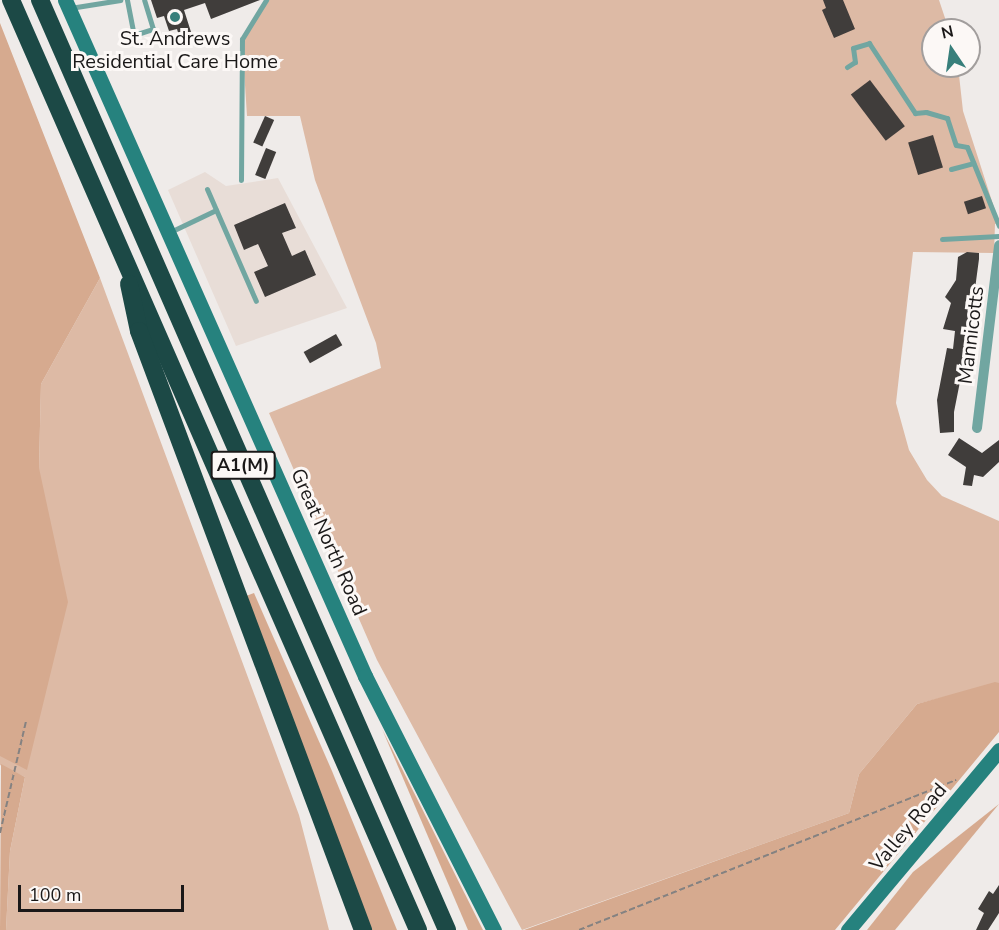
<!DOCTYPE html>
<style>
body{margin:0}
#map{position:relative;width:999px;height:930px;overflow:hidden;background:#efebe9;font-family:"Nunito Sans",sans-serif}
div>[style]{position:absolute}
.built>*{inset:0;background:#e8ddd7}
.green>*{inset:0;background:#ddbaa5}
.forest>*{inset:0;background:#d6aa8f}
.building>*{inset:0;background:#403d3b;transform-origin:0 0}
.path>*{height:2px;margin-top:-1px;transform-origin:0;background:repeating-linear-gradient(90deg,#858281 0 6px,transparent 0 9px)}
.lane>*{height:5px;margin:-2.5px;padding:0 2.5px;transform-origin:2.5px;border-radius:2.5px;background:#71a6a1}
.street>*{height:10px;margin:-5px;padding:0 5px;transform-origin:5px;border-radius:5px;background:#71a6a1}
.secondary>*{height:15px;margin:-7.5px;padding:0 7.5px;transform-origin:7.5px;border-radius:7.5px;background:#26827e}
.highway>*{height:18px;margin:-9px;padding:0 9px;transform-origin:9px;border-radius:9px;background:#1c4946}
.dots>*{width:16px;height:16px;translate:-50% -50%;box-sizing:border-box;border:3px solid #fcf8f6;border-radius:50%}
span{translate:-50% -50%;white-space:nowrap;text-align:center;line-height:1.15;-webkit-text-stroke:6px #fcf8f6;paint-order:stroke}
.shield-label span{padding:2px 4px;background:#fcf8f6;border:2px solid;border-radius:4px;-webkit-text-stroke-width:0}
.shield-label{font-size:18px;color:#1a1818;font-weight:700}
.poi-label{font-size:20px;color:#1a1818}
.street-label{font-size:20px;color:#1a1818}
.north{position:absolute;left:921px;top:18px;width:60px;height:60px;box-sizing:border-box;background:#fcf8f6;border:2px solid #a29e9d;border-radius:50%;rotate:347deg;font-size:16px;font-weight:700;line-height:24px;text-align:center;color:#1a1818}
.north::after{content:'';display:block;margin:auto;width:21px;height:27px;background:#387f7b;clip-path:polygon(50% 0,100% 100%,50% 72%,0 100%)}
.scale{position:absolute;left:18px;top:885px;width:166px;height:27px;box-sizing:border-box;border:3px solid #1a1818;border-top:0;padding-left:8px;font-size:18px;line-height:21px;white-space:nowrap;color:#1a1818;-webkit-text-stroke:4px #fcf8f6;paint-order:stroke}
</style>
<div id="map">
<div class="built">
<i style="clip-path:polygon(205px 172px,226px 186px,278px 178px,347px 308px,236px 346px,168px 190px)"></i>
</div>
<div class="green">
<i style="clip-path:polygon(266px 0,939px 0,949px 30px,933px 30px,933px 66px,958px 66px,963px 111px,999px 223px,995px 224px,994px 253px,913px 252px,896px 403px,909px 450px,927px 480px,942px 496px,999px 521px,999px 683px,917px 704px,859px 774px,849px 813px,522px 930px,377px 660px,269px 413px,381px 368px,376px 343px,315px 180px,300px 116px,247px 116px,242px 39px)"></i>
<i style="clip-path:polygon(100px 278px,299px 815px,329px 930px,6px 930px,10px 851px,25px 777px,0 765px,0 752px,39px 468px,41px 384px)"></i>
</div>
<div class="forest">
<i style="clip-path:polygon(0 23px,100px 278px,41px 384px,39px 468px,68px 602px,27px 770px,0 756px)"></i>
<i style="clip-path:polygon(254px 593px,332px 771px,397px 930px,371px 930px,246px 596px)"></i>
<i style="clip-path:polygon(995px 682px,999px 683px,999px 732px,835px 930px,524px 930px,849px 813px,859px 774px,917px 704px)"></i>
<i style="clip-path:polygon(382px 729px,481px 926px,483px 930px,468px 930px)"></i>
<i style="clip-path:polygon(1px 764px,25px 777px,10px 851px,6px 930px,0 930px)"></i>
<i style="clip-path:polygon(999px 804px,895px 930px,867px 930px,913px 872px)"></i>
</div>
<div class="building">
<i style="clip-path:polygon(151px 0,260px 0,211px 19px,205px 3px,184px 10px,191px 32px,179px 36px,177px 29px,169px 31px,164px 16px,157px 18px)"></i>
<i style="clip-path:polygon(823px 0,843px 0,855px 29px,834px 38px,822px 10px,826px 8px)"></i>
<i style="left:870px;top:80px;width:58px;height:24px;rotate:53deg"></i>
<i style="left:265px;top:116px;width:10px;height:29px;rotate:24deg"></i>
<i style="left:933px;top:135px;width:34px;height:26px;rotate:73deg"></i>
<i style="left:266px;top:148px;width:11px;height:29px;rotate:22deg"></i>
<i style="left:982px;top:196px;width:13px;height:19px;rotate:72deg"></i>
<i style="clip-path:polygon(285px 203px,296px 228px,282px 233px,292px 256px,305px 250px,316px 275px,265px 297px,254px 272px,268px 266px,258px 244px,244px 250px,234px 225px)"></i>
<i style="clip-path:polygon(967px 252px,979px 253px,979px 259px,968px 341px,954px 412px,954px 432px,940px 433px,937px 400px,947px 348px,953px 349px,955px 331px,943px 329px,951px 303px,945px 297px,956px 280px,958px 257px)"></i>
<i style="left:336px;top:334px;width:13px;height:37px;rotate:61deg"></i>
<i style="clip-path:polygon(959px 438px,982px 453px,999px 440px,999px 462px,983px 477px,974px 475px,972px 486px,963px 485px,966px 467px,948px 455px)"></i>
<i style="clip-path:polygon(999px 885px,999px 913px,988px 930px,976px 930px,984px 913px,978px 909px,989px 891px,993px 894px)"></i>
</div>
<div class="path">
<i style="left:0;top:833px;width:115px;rotate:-76.9deg"></i>
<i style="left:579px;top:930px;width:406px;rotate:-21.7deg"></i>
</div>
<div class="lane">
<i style="left:127px;top:0;width:36px;rotate:79deg"></i>
<i style="left:134px;top:35px;width:20px;rotate:-18deg"></i>
<i style="left:153px;top:29px;width:30px;rotate:-107deg"></i>
<i style="left:70px;top:8px;width:51px;rotate:-9.1deg"></i>
<i style="left:847px;top:67px;width:9px;rotate:-32deg"></i>
<i style="left:855px;top:62px;width:14px;rotate:-98deg"></i>
<i style="left:853px;top:48px;width:17px;rotate:-17deg"></i>
<i style="left:869px;top:43px;width:84px;rotate:56.7deg"></i>
<i style="left:915px;top:113px;width:11px;rotate:-5deg"></i>
<i style="left:926px;top:112px;width:22px;rotate:16deg"></i>
<i style="left:947px;top:118px;width:28px;rotate:72deg"></i>
<i style="left:956px;top:145px;width:11px;rotate:10deg"></i>
<i style="left:967px;top:147px;width:85px;rotate:67.9deg"></i>
<i style="left:951px;top:169px;width:23px;rotate:-15deg"></i>
<i style="left:241px;top:180px;width:141px;rotate:-89.6deg"></i>
<i style="left:242px;top:39px;width:46px;rotate:-58.4deg"></i>
<i style="left:207px;top:189px;width:122px;rotate:66.4deg"></i>
<i style="left:170px;top:232px;width:51px;rotate:-25.6deg"></i>
<i style="left:942px;top:239px;width:57px;rotate:-3deg"></i>
</div>
<div class="street">
<i style="left:977px;top:428px;width:184px;rotate:-83.1deg"></i>
</div>
<div class="secondary">
<i style="left:65px;top:0;width:740px;rotate:66.07deg"></i>
<i style="left:365px;top:676px;width:285px;rotate:63.1deg"></i>
<i style="left:848px;top:930px;width:235px;rotate:-50deg"></i>
</div>
<div class="highway">
<i style="left:11px;top:0;width:1015px;rotate:66.36deg"></i>
<i style="left:40px;top:0;width:1015px;rotate:66.36deg"></i>
<i style="left:129px;top:284px;width:48px;rotate:78deg"></i>
<i style="left:139px;top:331px;width:640px;rotate:69.5deg"></i>
</div>
<div class="dots">
<i style="left:175px;top:17px;background:#387f7b"></i>
</div>
<div class="shield-label">
<span style="left:243px;top:465px">A1(M)</span>
</div>
<div class="poi-label">
<span style="left:175px;top:50px">St. Andrews<br>Residential Care Home</span>
</div>
<div class="street-label">
<span style="left:971px;top:335px;rotate:-83deg">Mannicotts</span>
<span style="left:329px;top:542px;rotate:66deg">Great North Road</span>
<span style="left:908px;top:827px;rotate:-50deg">Valley Road</span>
</div>
<div class="north">N</div>
<div class="scale">100 m</div>
</div>
